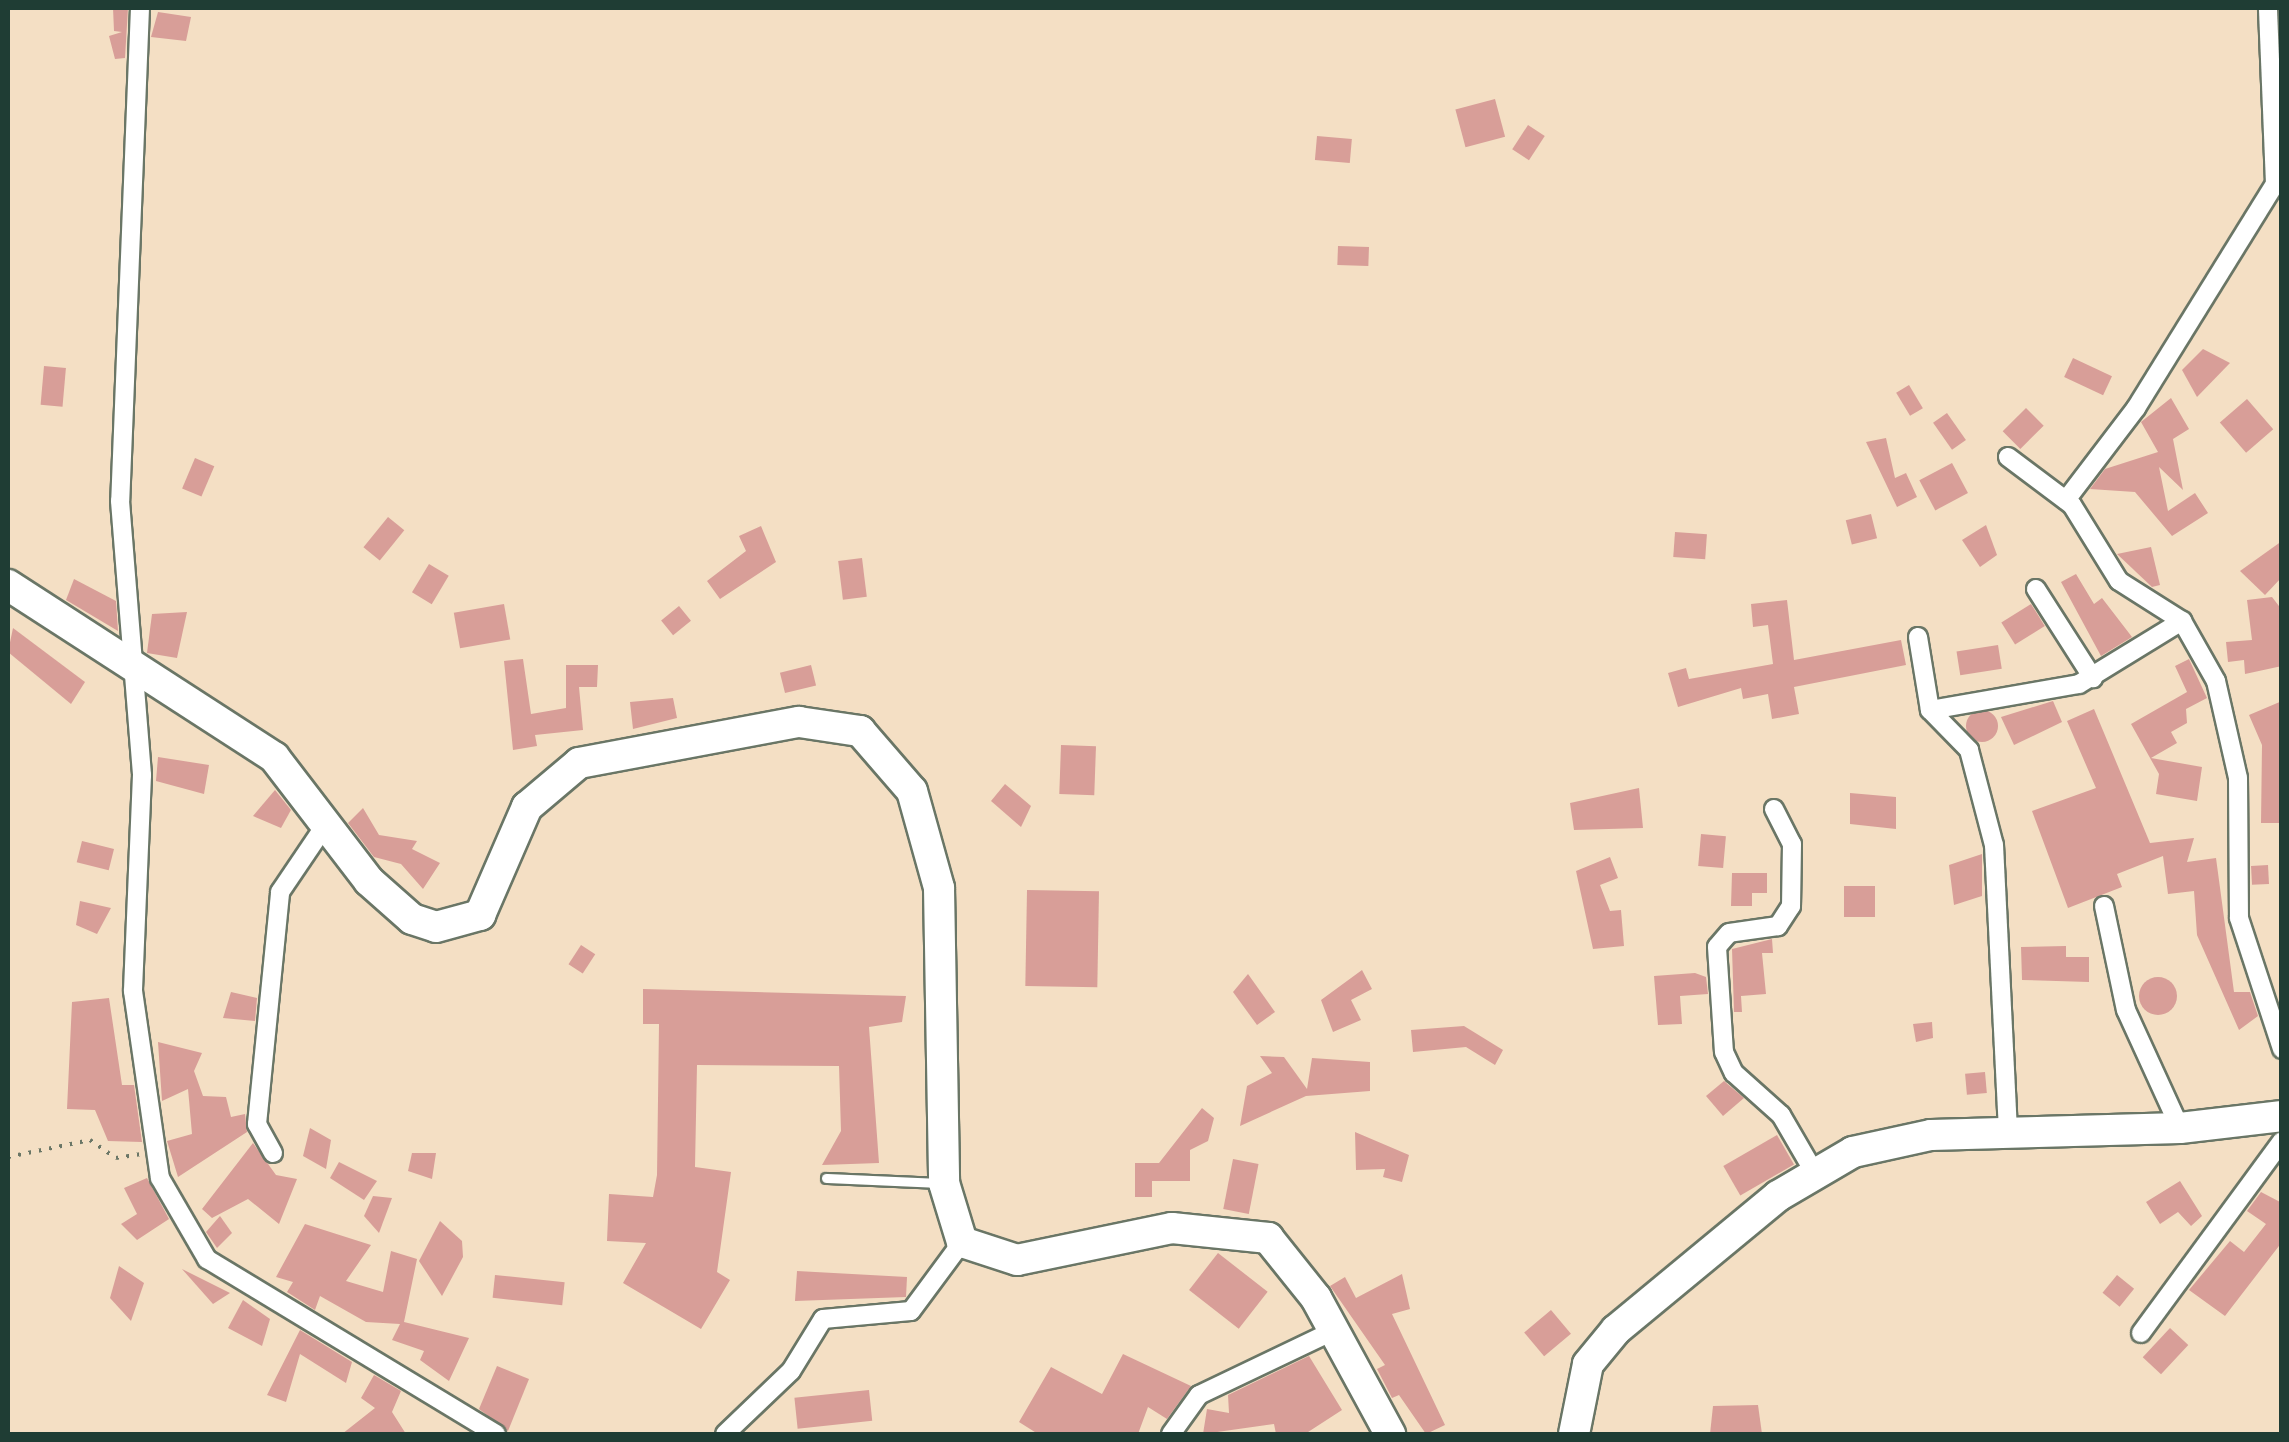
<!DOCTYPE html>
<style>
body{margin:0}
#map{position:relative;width:2289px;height:1442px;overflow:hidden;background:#f4dfc4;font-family:Alegreya,serif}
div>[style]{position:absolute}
.building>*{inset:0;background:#d89e98;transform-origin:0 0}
.round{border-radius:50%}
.path>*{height:4px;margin-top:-2px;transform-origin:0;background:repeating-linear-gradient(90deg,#6a7666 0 2.5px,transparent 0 10.5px)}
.roads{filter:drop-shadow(2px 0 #6a7666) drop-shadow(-2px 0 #6a7666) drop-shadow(0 2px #6a7666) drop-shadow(0 -2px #6a7666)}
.service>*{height:9px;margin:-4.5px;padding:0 4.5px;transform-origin:4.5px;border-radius:4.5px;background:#fff}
.minor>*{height:18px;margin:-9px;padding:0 9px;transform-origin:9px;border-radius:9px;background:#fff}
.trunk>*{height:30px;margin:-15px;padding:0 15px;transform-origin:15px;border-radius:15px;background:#fff}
span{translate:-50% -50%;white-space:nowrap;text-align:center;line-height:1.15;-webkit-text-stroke:8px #f7f3e8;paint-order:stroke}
.frame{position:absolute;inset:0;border:10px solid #1f3d34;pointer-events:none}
</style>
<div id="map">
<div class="building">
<i style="clip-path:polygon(113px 8px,128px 8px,125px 58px,115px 59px,109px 36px,122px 32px,114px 31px)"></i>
<i style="clip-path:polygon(158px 12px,191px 17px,186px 41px,151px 37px)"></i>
<i style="left:1495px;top:99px;width:39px;height:41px;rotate:75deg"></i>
<i style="left:1528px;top:125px;width:20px;height:29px;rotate:33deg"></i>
<i style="left:1317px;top:136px;width:35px;height:24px;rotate:5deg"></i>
<i style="left:1338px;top:246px;width:31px;height:19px;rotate:2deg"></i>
<i style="clip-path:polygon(2203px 349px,2230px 363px,2197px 397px,2182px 370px)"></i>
<i style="left:2073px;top:358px;width:43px;height:21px;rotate:25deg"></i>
<i style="left:44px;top:366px;width:22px;height:39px;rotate:5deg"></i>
<i style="left:1909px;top:385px;width:27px;height:15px;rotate:59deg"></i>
<i style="clip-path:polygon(2171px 398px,2189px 429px,2173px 439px,2183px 490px,2159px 467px,2168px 511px,2195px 493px,2208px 513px,2172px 536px,2135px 492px,2090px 489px,2105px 469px,2158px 452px,2141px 422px)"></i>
<i style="left:2247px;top:399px;width:40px;height:36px;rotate:49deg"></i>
<i style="left:2026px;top:408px;width:25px;height:33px;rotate:45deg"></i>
<i style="left:1947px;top:413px;width:33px;height:17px;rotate:55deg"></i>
<i style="clip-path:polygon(1886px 438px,1895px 478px,1906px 473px,1917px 497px,1897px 507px,1866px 442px)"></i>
<i style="left:195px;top:458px;width:21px;height:33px;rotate:23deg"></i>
<i style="left:1952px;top:463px;width:34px;height:37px;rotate:62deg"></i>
<i style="left:1871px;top:514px;width:25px;height:26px;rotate:76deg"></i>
<i style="left:388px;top:517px;width:21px;height:39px;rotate:39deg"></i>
<i style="clip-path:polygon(1986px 525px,1997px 555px,1980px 567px,1962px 540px)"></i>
<i style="clip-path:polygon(761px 526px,776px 562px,720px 599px,707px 581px,746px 551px,739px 536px)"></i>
<i style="left:1675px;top:532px;width:32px;height:25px;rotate:4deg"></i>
<i style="clip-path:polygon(2282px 541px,2282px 577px,2265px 595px,2240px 571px)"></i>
<i style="clip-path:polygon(2151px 547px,2160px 585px,2152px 587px,2117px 554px)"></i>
<i style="left:862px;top:558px;width:39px;height:24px;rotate:83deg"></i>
<i style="left:429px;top:564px;width:23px;height:33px;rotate:31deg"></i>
<i style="clip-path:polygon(2076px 574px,2094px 604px,2102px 598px,2132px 637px,2101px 656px,2061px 582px)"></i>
<i style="clip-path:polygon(74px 579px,116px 601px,118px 631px,66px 600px)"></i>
<i style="clip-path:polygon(2272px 597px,2282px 610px,2282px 666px,2245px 674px,2244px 660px,2228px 662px,2226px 642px,2252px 640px,2247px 600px)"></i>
<i style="clip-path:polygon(1787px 600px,1794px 660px,1901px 640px,1906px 665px,1794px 687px,1799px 714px,1772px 719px,1768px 694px,1743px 699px,1741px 688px,1678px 707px,1668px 673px,1686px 668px,1689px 679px,1773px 664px,1768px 625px,1753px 627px,1751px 604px)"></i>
<i style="left:504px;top:604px;width:36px;height:51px;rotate:80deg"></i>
<i style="left:2031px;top:604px;width:26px;height:35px;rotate:58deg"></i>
<i style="left:679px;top:606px;width:19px;height:23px;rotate:51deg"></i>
<i style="clip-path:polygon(187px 612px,177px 658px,147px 653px,152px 614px)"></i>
<i style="clip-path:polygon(13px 628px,85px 682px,71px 704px,8px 652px)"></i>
<i style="left:1998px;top:645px;width:24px;height:42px;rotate:81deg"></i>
<i style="clip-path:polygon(523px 659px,531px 714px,566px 708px,566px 665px,598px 665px,597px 687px,579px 687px,583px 730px,535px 735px,537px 746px,513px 750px,504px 661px)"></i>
<i style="clip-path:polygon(2189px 659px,2207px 698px,2186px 709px,2187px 723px,2171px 732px,2177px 743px,2151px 758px,2202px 767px,2197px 801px,2156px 794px,2159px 774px,2131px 724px,2187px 692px,2175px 666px)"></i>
<i style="left:811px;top:665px;width:21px;height:32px;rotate:76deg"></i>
<i style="clip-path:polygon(673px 698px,677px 718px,633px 729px,630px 702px)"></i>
<i style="clip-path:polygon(2053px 701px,2062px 722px,2014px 745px,2001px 717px)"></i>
<i style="clip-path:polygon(2282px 701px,2282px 823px,2261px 823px,2262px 745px,2249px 715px)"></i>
<i style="clip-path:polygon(2094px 709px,2150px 843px,2194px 838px,2187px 862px,2216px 858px,2234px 992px,2250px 992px,2258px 1016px,2239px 1030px,2197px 935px,2194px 891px,2168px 894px,2163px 856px,2117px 874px,2122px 887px,2068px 908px,2032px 811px,2096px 788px,2067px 721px)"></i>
<i class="round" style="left:1966px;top:710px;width:32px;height:32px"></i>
<i style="left:1061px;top:745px;width:35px;height:49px;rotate:2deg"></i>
<i style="clip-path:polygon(158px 757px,209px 765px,204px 794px,156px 781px)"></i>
<i style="clip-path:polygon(1005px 784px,1031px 806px,1021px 827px,991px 801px)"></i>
<i style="clip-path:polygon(1639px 788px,1643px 828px,1574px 830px,1570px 803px)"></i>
<i style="clip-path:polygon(275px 790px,291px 810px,281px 828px,253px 816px)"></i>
<i style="clip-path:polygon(1850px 793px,1896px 797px,1896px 829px,1850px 824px)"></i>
<i style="clip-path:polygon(363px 808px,379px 835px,417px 841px,412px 849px,440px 863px,423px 889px,401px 864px,374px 857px,348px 823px)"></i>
<i style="left:1701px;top:834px;width:25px;height:32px;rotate:5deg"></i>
<i style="left:82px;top:841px;width:33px;height:22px;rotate:14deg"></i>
<i style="clip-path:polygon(1982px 854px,1982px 896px,1954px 905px,1949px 865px)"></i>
<i style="clip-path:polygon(1610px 857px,1618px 878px,1600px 885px,1610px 911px,1621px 910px,1624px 946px,1593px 949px,1576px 871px)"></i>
<i style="left:2268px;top:865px;width:19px;height:17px;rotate:87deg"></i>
<i style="clip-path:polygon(1732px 873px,1767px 873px,1767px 893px,1752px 893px,1752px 906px,1731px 906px)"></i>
<i style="left:1875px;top:886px;width:31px;height:31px;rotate:90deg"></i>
<i style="left:1027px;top:890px;width:72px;height:96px;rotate:1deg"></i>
<i style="clip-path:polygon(80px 901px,111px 908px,97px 934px,76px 925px)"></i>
<i style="clip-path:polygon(1772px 939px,1773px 953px,1762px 953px,1766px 994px,1741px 996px,1742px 1012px,1734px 1012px,1732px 949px)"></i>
<i style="left:581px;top:945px;width:17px;height:23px;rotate:33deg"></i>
<i style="clip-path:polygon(2066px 946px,2066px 957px,2089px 957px,2089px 982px,2022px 980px,2021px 947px)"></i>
<i style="clip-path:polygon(1362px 970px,1372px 989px,1351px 1000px,1361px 1020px,1333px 1032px,1321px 1000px)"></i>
<i style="clip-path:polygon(1695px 973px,1706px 977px,1708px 994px,1680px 996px,1682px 1024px,1658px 1025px,1654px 976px)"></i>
<i style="clip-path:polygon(1248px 974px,1275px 1012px,1257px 1025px,1233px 992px)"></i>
<i class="round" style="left:2139px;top:977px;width:38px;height:38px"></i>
<i style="clip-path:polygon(643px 989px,906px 996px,902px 1022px,869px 1027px,879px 1163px,822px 1165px,841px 1131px,839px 1066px,697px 1065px,695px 1167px,731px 1172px,717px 1272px,730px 1280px,701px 1329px,623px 1283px,646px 1243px,607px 1241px,609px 1194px,653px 1197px,657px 1175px,659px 1024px,643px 1024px)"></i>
<i style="clip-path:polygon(231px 992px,257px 998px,255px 1021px,223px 1018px)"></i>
<i style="clip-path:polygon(109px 998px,122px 1085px,134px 1085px,142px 1142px,108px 1141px,95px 1110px,67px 1109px,72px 1002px)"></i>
<i style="clip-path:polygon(1932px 1022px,1933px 1038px,1916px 1042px,1913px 1024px)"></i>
<i style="clip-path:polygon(1464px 1026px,1503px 1050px,1495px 1065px,1466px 1047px,1413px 1052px,1411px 1030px)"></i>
<i style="clip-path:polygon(158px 1042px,202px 1053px,194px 1071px,203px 1096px,226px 1097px,231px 1117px,245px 1114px,247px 1132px,178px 1177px,167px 1141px,192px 1134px,188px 1089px,162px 1101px)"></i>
<i style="clip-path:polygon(1260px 1056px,1284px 1057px,1307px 1089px,1312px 1058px,1370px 1062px,1370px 1091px,1306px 1096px,1240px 1126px,1247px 1086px,1272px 1073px)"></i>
<i style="left:1985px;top:1072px;width:21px;height:20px;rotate:85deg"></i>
<i style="clip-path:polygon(1724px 1081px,1744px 1098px,1723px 1116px,1706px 1096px)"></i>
<i style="clip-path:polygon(1202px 1108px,1214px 1118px,1208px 1141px,1190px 1150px,1190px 1181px,1152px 1181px,1152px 1197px,1135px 1197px,1135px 1163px,1159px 1163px)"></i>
<i style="clip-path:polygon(310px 1128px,331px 1140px,326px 1169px,303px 1156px)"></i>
<i style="clip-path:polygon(1355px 1132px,1409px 1155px,1402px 1182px,1383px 1177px,1385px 1169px,1356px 1170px)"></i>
<i style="left:1777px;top:1135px;width:34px;height:62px;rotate:60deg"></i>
<i style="clip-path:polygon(253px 1143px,276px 1175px,297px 1179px,279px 1224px,248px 1199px,212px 1218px,202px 1209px)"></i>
<i style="clip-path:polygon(412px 1153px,436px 1153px,432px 1179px,408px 1171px)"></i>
<i style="left:1233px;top:1159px;width:26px;height:51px;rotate:11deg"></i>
<i style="clip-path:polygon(339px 1162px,377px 1181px,364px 1200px,330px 1178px)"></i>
<i style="clip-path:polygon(147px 1178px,169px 1219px,137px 1240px,121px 1224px,137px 1214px,124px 1188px)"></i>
<i style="clip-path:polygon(2180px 1181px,2202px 1216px,2191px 1226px,2178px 1212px,2160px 1224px,2146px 1202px)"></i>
<i style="clip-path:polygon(2261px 1192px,2282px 1203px,2282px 1242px,2225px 1316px,2189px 1290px,2230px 1241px,2244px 1252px,2266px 1224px,2247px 1211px)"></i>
<i style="clip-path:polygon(373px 1196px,392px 1198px,379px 1233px,364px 1216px)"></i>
<i style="clip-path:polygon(220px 1216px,232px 1233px,217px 1248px,206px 1232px)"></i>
<i style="clip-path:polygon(440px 1221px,462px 1241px,463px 1257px,442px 1296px,419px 1261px)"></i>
<i style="clip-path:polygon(305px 1224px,371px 1245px,346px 1281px,383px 1292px,391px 1251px,417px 1259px,404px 1322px,469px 1338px,449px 1381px,420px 1360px,424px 1351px,392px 1340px,400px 1324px,366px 1322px,320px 1296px,315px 1310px,287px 1292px,293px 1282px,276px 1277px)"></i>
<i style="left:1218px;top:1253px;width:63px;height:47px;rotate:38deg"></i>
<i style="clip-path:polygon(119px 1266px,144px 1283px,131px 1321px,110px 1298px)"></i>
<i style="clip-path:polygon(182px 1269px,230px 1293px,213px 1304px)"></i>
<i style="clip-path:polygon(797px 1271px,907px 1277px,906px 1297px,795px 1301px)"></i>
<i style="clip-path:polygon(1402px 1274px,1410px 1309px,1392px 1314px,1445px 1425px,1426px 1434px,1399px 1395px,1392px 1398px,1377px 1369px,1385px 1365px,1330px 1286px,1345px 1277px,1356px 1298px)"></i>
<i style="left:495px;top:1275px;width:70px;height:23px;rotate:6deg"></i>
<i style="left:2117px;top:1275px;width:22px;height:23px;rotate:39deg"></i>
<i style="clip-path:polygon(243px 1300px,270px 1319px,262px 1346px,228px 1328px)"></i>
<i style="left:1551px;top:1310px;width:31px;height:35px;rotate:50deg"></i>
<i style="left:2170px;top:1328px;width:25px;height:40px;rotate:43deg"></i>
<i style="clip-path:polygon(300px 1330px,352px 1362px,346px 1383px,300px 1354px,286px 1402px,267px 1395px)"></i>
<i style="clip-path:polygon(1123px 1354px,1191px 1386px,1167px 1419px,1148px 1407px,1138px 1434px,1038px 1434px,1019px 1422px,1051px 1367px,1102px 1394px)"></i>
<i style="clip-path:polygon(1309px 1356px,1342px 1410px,1305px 1434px,1276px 1434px,1274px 1424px,1203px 1434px,1207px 1409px,1229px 1413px,1228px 1395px)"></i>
<i style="clip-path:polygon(497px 1366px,529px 1379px,508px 1431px,479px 1409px)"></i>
<i style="clip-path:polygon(374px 1375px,401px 1391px,392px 1412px,406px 1434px,342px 1434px,375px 1408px,361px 1398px)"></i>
<i style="left:869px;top:1390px;width:31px;height:75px;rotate:84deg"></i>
<i style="clip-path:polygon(1758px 1405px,1762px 1434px,1710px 1434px,1713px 1406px)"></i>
</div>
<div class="path">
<i style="left:8px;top:1157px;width:84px;rotate:-11.7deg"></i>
<i style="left:90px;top:1140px;width:32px;rotate:35deg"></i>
<i style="left:116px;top:1158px;width:24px;rotate:-9deg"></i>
</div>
<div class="roads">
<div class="service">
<i style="left:826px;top:1178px;width:115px;rotate:2.5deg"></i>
</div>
<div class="minor">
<i style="left:140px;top:8px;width:493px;rotate:92.3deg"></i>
<i style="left:120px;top:501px;width:275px;rotate:85.4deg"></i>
<i style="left:142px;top:775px;width:216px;rotate:92.4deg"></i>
<i style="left:133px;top:991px;width:189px;rotate:81.8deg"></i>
<i style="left:160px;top:1178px;width:94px;rotate:59.9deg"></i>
<i style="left:207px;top:1259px;width:338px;rotate:31.2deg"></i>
<i style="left:2008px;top:457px;width:80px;rotate:36.9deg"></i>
<i style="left:2072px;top:505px;width:89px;rotate:58.3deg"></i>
<i style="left:2119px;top:581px;width:75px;rotate:32.4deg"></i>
<i style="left:2182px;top:621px;width:69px;rotate:60.5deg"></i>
<i style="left:2216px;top:681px;width:99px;rotate:77.2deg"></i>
<i style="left:2238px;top:778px;width:140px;rotate:89.6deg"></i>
<i style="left:2239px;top:918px;width:138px;rotate:71.8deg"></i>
<i style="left:2066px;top:500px;width:116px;rotate:-52.7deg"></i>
<i style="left:2136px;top:408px;width:264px;rotate:-58.2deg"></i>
<i style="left:2275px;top:184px;width:176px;rotate:-92.3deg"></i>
<i style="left:2036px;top:589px;width:106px;rotate:57.4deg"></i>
<i style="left:1918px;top:637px;width:74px;rotate:80.7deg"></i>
<i style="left:1930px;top:710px;width:56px;rotate:45.7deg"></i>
<i style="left:1969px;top:750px;width:98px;rotate:75.3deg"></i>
<i style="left:1994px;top:845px;width:287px;rotate:87.2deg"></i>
<i style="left:1930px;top:710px;width:151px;rotate:-9.9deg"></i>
<i style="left:2079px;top:684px;width:121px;rotate:-31.5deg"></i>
<i style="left:1774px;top:809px;width:39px;rotate:63deg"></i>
<i style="left:1792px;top:844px;width:62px;rotate:90.9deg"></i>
<i style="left:1791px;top:906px;width:24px;rotate:123deg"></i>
<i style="left:1778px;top:926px;width:49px;rotate:171.9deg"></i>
<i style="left:1729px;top:933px;width:18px;rotate:131deg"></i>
<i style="left:1717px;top:947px;width:105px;rotate:86.2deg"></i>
<i style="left:1724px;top:1052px;width:23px;rotate:65deg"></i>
<i style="left:1734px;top:1073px;width:63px;rotate:41.8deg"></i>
<i style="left:1781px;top:1115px;width:66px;rotate:59.9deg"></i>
<i style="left:2104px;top:906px;width:106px;rotate:78.1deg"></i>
<i style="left:2126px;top:1010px;width:130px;rotate:65.4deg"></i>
<i style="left:273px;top:1153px;width:33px;rotate:-119deg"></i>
<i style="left:257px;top:1124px;width:233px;rotate:-84.3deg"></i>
<i style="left:280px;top:892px;width:82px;rotate:-55.9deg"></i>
<i style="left:2141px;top:1333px;width:238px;rotate:-53.7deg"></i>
<i style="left:725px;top:1434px;width:91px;rotate:-43.7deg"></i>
<i style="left:791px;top:1371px;width:61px;rotate:-58.4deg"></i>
<i style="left:823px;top:1319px;width:88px;rotate:-5.2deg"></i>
<i style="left:911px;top:1311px;width:86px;rotate:-53.5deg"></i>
<i style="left:1171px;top:1434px;width:48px;rotate:-54.3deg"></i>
<i style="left:1199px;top:1395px;width:151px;rotate:-25.5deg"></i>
</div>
<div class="trunk">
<i style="left:8px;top:585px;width:317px;rotate:32.9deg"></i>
<i style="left:274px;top:757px;width:156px;rotate:52.5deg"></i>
<i style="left:369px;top:881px;width:57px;rotate:41.5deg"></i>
<i style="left:412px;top:919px;width:25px;rotate:18deg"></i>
<i style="left:436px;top:927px;width:46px;rotate:-15.3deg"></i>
<i style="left:480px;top:915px;width:118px;rotate:-66.5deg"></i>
<i style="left:527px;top:807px;width:68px;rotate:-40.2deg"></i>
<i style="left:579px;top:763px;width:224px;rotate:-10.6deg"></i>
<i style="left:799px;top:722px;width:62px;rotate:8.4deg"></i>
<i style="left:860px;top:731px;width:79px;rotate:49.1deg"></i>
<i style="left:912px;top:791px;width:101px;rotate:74.4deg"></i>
<i style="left:939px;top:888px;width:295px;rotate:89deg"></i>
<i style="left:944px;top:1183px;width:62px;rotate:73deg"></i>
<i style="left:962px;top:1242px;width:58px;rotate:18.1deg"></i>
<i style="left:1017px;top:1260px;width:158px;rotate:-11.7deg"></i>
<i style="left:1172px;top:1228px;width:97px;rotate:5.9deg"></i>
<i style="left:1268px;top:1238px;width:77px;rotate:51.3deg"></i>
<i style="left:1316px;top:1298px;width:155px;rotate:61.4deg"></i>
<i style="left:1574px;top:1434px;width:71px;rotate:-78.7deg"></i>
<i style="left:1588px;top:1364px;width:44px;rotate:-50.5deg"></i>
<i style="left:1616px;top:1330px;width:210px;rotate:-39.6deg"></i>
<i style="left:1778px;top:1196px;width:87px;rotate:-30.4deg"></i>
<i style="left:1853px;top:1152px;width:80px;rotate:-12.3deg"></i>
<i style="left:1931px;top:1135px;width:249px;rotate:-1.6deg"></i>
<i style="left:2180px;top:1128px;width:103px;rotate:-6.7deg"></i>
</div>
</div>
<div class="frame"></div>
</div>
